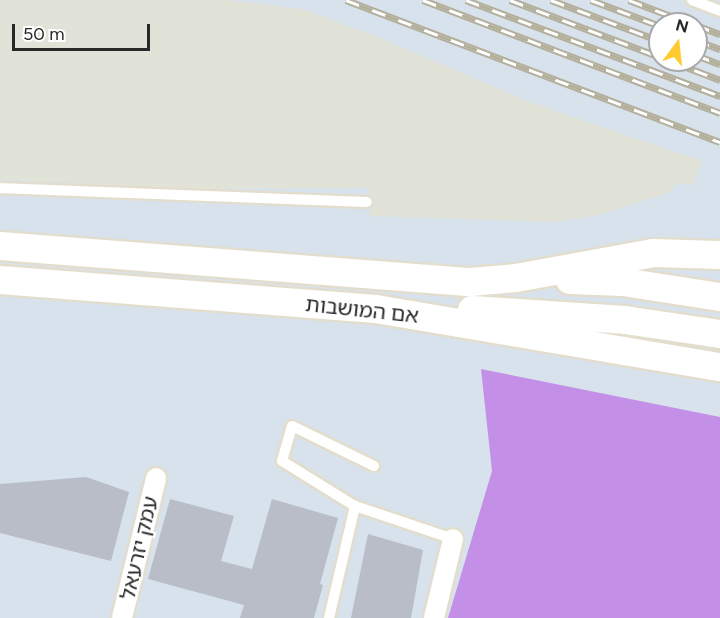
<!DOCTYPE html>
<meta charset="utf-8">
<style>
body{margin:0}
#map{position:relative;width:720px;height:618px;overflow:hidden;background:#d8e2ec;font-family:Figtree,"Noto Sans Hebrew",sans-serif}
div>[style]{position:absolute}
.industrial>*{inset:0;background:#e1e3d9}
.green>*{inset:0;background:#c38fe7}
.building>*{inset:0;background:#b8bdc7}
.roads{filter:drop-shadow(2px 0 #e2ddcd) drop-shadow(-2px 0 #e2ddcd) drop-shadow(0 2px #e2ddcd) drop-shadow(0 -2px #e2ddcd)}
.lane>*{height:10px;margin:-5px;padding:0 5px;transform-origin:5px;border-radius:5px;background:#fff}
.street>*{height:20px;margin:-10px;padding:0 10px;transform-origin:10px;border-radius:10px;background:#fff}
.secondary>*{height:28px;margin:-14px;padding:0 14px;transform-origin:14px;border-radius:14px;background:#fff}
.rail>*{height:7px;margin-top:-3.5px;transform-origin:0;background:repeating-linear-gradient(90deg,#fff 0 14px,#b4af9a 0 28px);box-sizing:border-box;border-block:2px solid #b4af9a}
span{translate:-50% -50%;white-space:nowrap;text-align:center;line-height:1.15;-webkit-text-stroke:4.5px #fff;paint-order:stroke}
.street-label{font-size:21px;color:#282828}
.north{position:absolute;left:648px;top:12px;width:60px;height:60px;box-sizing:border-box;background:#fff;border:2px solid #a9a9a9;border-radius:50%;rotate:15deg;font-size:16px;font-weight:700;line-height:24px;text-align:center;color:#282828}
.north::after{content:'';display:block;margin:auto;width:21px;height:27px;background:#ffcb31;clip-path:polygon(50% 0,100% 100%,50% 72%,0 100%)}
.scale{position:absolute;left:12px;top:24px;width:138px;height:27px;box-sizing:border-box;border:3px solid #282828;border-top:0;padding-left:8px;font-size:18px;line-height:21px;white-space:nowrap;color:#282828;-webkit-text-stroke:4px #fff;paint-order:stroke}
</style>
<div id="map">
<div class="industrial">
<i style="clip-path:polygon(0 0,227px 0,302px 9px,385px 40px,530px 102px,702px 161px,693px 185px,678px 183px,668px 193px,599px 215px,552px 222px,370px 216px,369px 188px,186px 189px,0 180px)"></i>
</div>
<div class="green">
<i style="clip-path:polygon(481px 369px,720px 417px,720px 618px,448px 618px,492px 471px)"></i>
</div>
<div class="building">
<i style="clip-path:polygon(86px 477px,129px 492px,111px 561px,0 533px,0 484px)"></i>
<i style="clip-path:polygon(170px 499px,234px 516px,221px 561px,252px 569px,272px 499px,338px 518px,320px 584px,323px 585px,314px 618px,240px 618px,244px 605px,148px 579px)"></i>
<i style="clip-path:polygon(368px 534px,423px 550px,411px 618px,351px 618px)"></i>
</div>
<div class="roads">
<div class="lane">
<i style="left:692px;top:0;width:30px;rotate:21deg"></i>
<i style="left:0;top:188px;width:367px;rotate:2.2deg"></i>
<i style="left:374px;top:466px;width:91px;rotate:-154deg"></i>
<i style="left:292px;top:426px;width:36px;rotate:106deg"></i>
<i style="left:282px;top:461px;width:86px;rotate:31.7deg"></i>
<i style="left:355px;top:506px;width:103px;rotate:18.6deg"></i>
<i style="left:329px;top:618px;width:115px;rotate:-76.9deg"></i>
</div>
<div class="street">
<i style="left:122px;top:618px;width:144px;rotate:-76.3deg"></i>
<i style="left:434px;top:618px;width:81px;rotate:-76.5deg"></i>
</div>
<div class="secondary">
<i style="left:0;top:246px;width:472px;rotate:4.4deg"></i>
<i style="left:471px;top:282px;width:45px;rotate:-5.1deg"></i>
<i style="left:516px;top:278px;width:139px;rotate:-10.3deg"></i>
<i style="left:653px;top:253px;width:67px;rotate:1.7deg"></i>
<i style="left:0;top:280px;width:377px;rotate:4.4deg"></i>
<i style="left:376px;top:309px;width:349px;rotate:9.6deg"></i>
<i style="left:570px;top:280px;width:53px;rotate:2.2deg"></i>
<i style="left:623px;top:282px;width:98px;rotate:8.8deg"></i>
<i style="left:472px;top:310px;width:153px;rotate:3.7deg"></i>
<i style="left:625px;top:320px;width:96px;rotate:8.4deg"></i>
</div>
</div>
<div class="rail">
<i style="left:346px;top:0;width:400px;rotate:20.8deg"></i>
<i style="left:423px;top:0;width:318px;rotate:20.8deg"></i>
<i style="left:466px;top:0;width:272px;rotate:20.7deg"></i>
<i style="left:510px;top:0;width:160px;rotate:20.8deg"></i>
<i style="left:551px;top:0;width:116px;rotate:20.6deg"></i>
<i style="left:591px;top:0;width:74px;rotate:20.6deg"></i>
<i style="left:629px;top:0;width:67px;rotate:20.9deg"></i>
<i style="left:696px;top:25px;width:26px;rotate:21deg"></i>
<i style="left:696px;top:40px;width:26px;rotate:21deg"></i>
<i style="left:696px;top:55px;width:26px;rotate:21deg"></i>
<i style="left:668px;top:60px;width:56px;rotate:21deg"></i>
</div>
<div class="street-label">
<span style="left:362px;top:310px;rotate:6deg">אם המושבות</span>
<span style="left:139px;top:548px;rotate:-77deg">עמק יזרעאל</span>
</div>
<div class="north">N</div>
<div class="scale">50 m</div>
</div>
